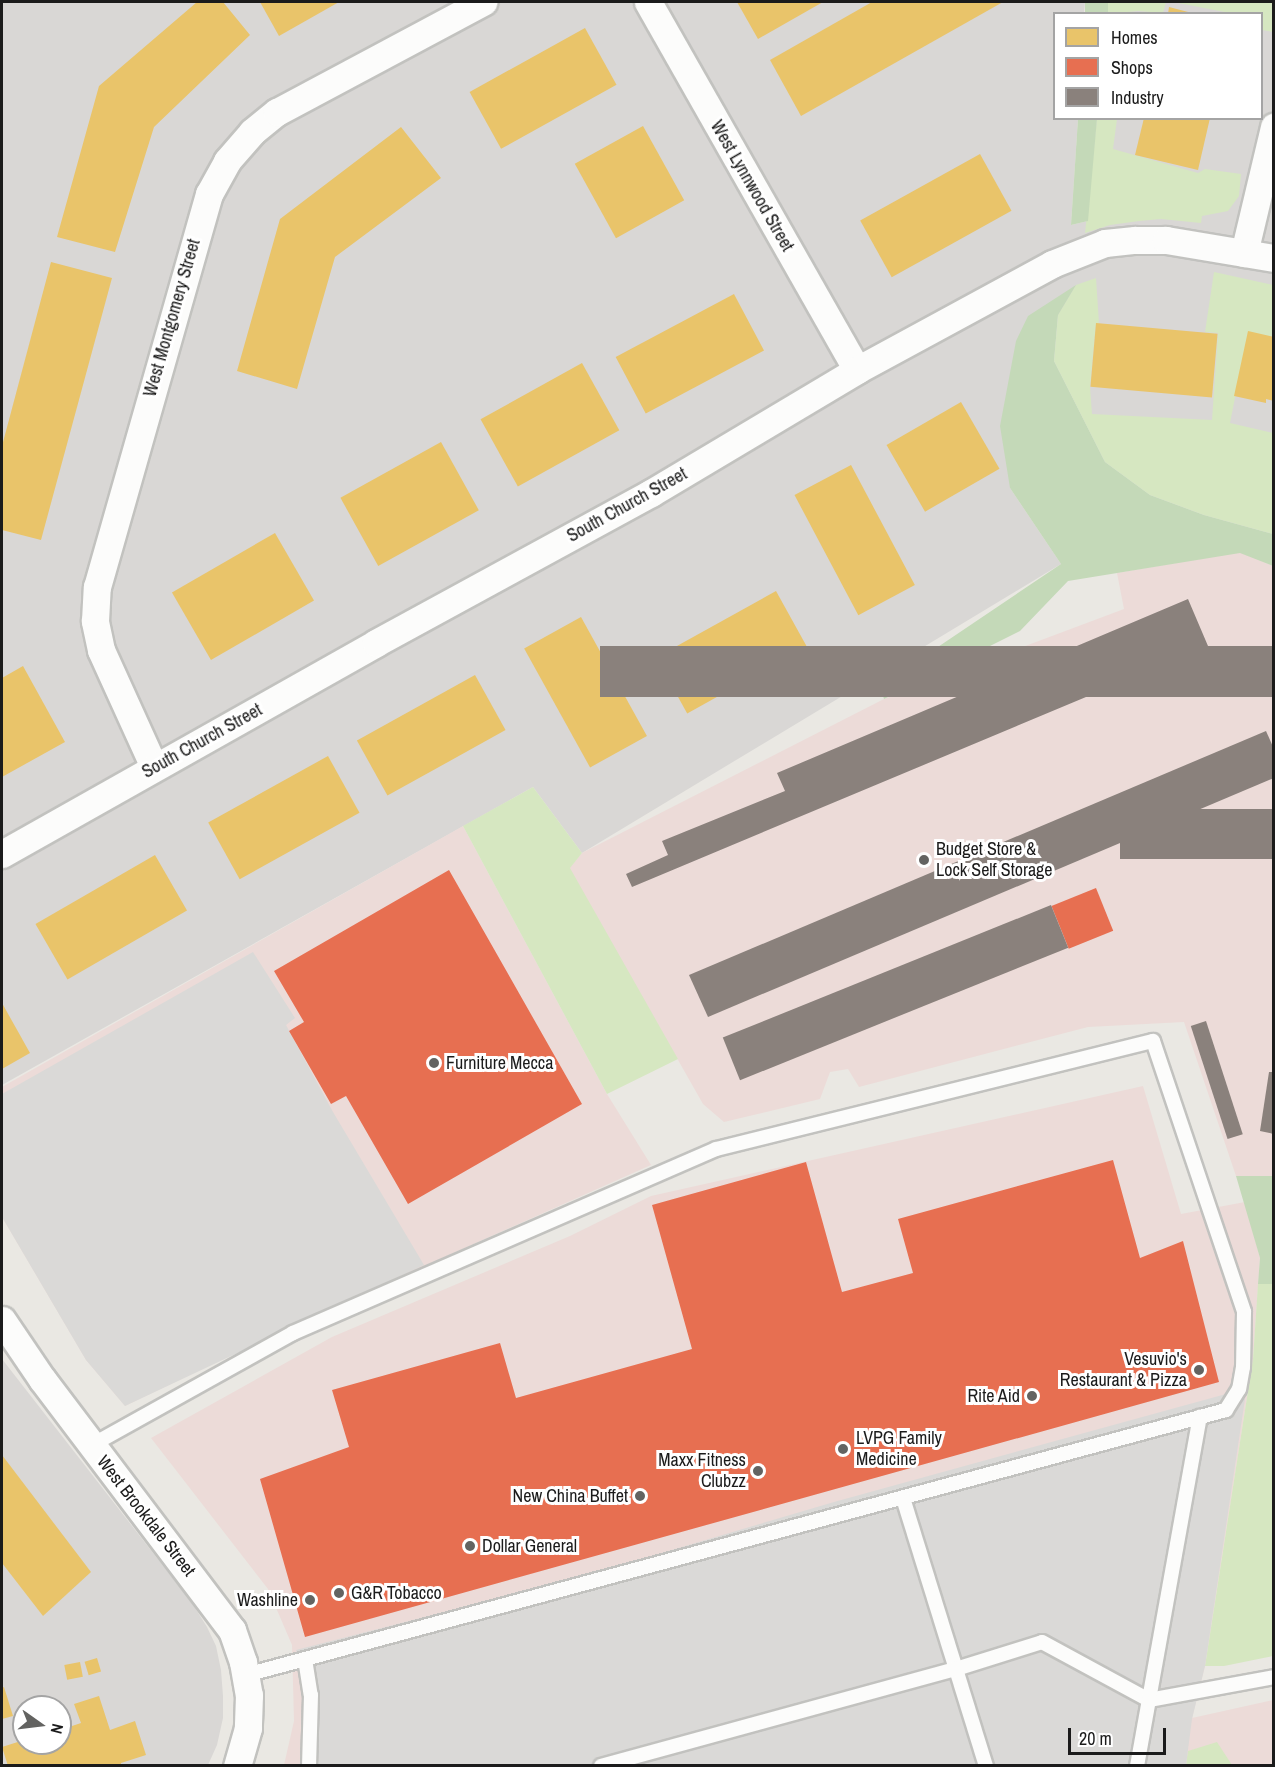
<!DOCTYPE html>
<style>
body{margin:0}
#map{position:relative;width:1275px;height:1767px;overflow:hidden;background:#eae8e3;font-family:"Archivo Narrow",sans-serif}
div>[style]{position:absolute}
.residential>*{inset:0;background:#d9d7d5}
.commercial>*{inset:0;background:#ecdbd8}
.grass>*{inset:0;background:#d6e7c1}
.forest>*{inset:0;background:#c4d9b8;transform-origin:0 0}
.parking>*{inset:0;background:#dad9d7}
.homes>*{inset:0;background:#e9c46a;transform-origin:0 0}
.shops>*{inset:0;background:#e76f51;transform-origin:0 0}
.industry>*{inset:0;background:#8a817c;transform-origin:0 0}
.roads{filter:drop-shadow(2px 0 #c2c2bf) drop-shadow(-2px 0 #c2c2bf) drop-shadow(0 2px #c2c2bf) drop-shadow(0 -2px #c2c2bf)}
.lane>*{height:14px;margin:-7px;padding:0 7px;transform-origin:7px;border-radius:7px;background:#fcfcfb}
.street>*{height:27px;margin:-13.5px;padding:0 13.5px;transform-origin:13.5px;border-radius:13.5px;background:#fcfcfb}
.dots>*{width:16px;height:16px;translate:-50% -50%;box-sizing:border-box;border:3px solid #fff;border-radius:50%}
span{translate:-50% -50%;white-space:nowrap;text-align:center;line-height:1.15;-webkit-text-stroke:6px #fff;paint-order:stroke}
.street-label{font-size:18px;color:#1b1b1b}
.poi-label{font-size:18px;color:#1b1b1b}
.left{translate:0 -50%;text-align:left}
.right{translate:-100% -50%;text-align:right}
.frame{position:absolute;inset:0;border:3px solid #1b1b1b;pointer-events:none}
.legend{position:absolute;left:1053px;top:12px;width:210px;height:108px;box-sizing:border-box;background:#fff;border:2px solid #a4a4a4;margin:0;padding:8px 10px;list-style:none;font-size:18px;color:#1b1b1b}
.legend li{display:flex;align-items:center;gap:12px;height:30px}
.legend b{width:30px;border:2px solid #a4a4a4}
.north{position:absolute;left:12px;top:1695px;width:60px;height:60px;box-sizing:border-box;background:#fff;border:2px solid #a4a4a4;border-radius:50%;rotate:104deg;font-size:16px;font-weight:700;line-height:24px;text-align:center;color:#1b1b1b}
.north::after{content:'';display:block;margin:auto;width:21px;height:27px;background:#636361;clip-path:polygon(50% 0,100% 100%,50% 72%,0 100%)}
.scale{position:absolute;left:1068px;top:1728px;width:98px;height:27px;box-sizing:border-box;border:3px solid #1b1b1b;border-top:0;padding-left:8px;font-size:18px;line-height:21px;white-space:nowrap;color:#1b1b1b;-webkit-text-stroke:4px #fff;paint-order:stroke}
</style>
<div id="map">
<div class="residential">
<i style="clip-path:polygon(2px 2px,1085px 2px,1084px 13px,1054px 14px,1054px 118px,1078px 119px,1071px 225px,1088px 221px,1097px 119px,1262px 118px,1262px 14px,1107px 13px,1108px 2px,1273px 2px,1273px 534px,1105px 462px,1058px 315px,1028px 316px,1010px 488px,1061px 564px,582px 853px,533px 787px,2px 1085px)"></i>
<i style="clip-path:polygon(evenodd,2px 1359px,192px 1603px,207px 1627px,216px 1646px,221px 1670px,223px 1696px,223px 1718px,217px 1745px,208px 1765px,2px 1765px,2px 1359px,24px 1707px,60px 1707px,60px 1743px,24px 1743px,24px 1707px)"></i>
</div>
<div class="commercial">
<i style="clip-path:polygon(1240px 552px,1273px 566px,1273px 1176px,1236px 1176px,1184px 1022px,1088px 1027px,859px 1087px,848px 1069px,830px 1072px,820px 1099px,724px 1122px,703px 1104px,569px 868px,582px 853px,884px 699px,1124px 609px,1117px 573px)"></i>
<i style="clip-path:polygon(463px 826px,607px 1094px,651px 1165px,303px 1320px,125px 1406px,86px 1360px,2px 1217px,2px 1087px)"></i>
<i style="clip-path:polygon(1143px 1086px,1181px 1214px,1245px 1202px,1260px 1258px,1253px 1359px,1205px 1666px,1192px 1718px,1273px 1700px,1273px 1765px,284px 1765px,294px 1721px,292px 1645px,268px 1589px,151px 1438px,332px 1337px,570px 1236px,651px 1196px)"></i>
</div>
<div class="grass">
<i style="clip-path:polygon(1108px 2px,1166px 2px,1163px 13px,1138px 11px,1107px 14px)"></i>
<i style="clip-path:polygon(1173px 2px,1273px 2px,1273px 32px,1262px 30px,1262px 14px,1230px 13px)"></i>
<i style="clip-path:polygon(1097px 119px,1117px 119px,1113px 149px,1198px 173px,1205px 169px,1241px 174px,1239px 196px,1228px 211px,1202px 216px,1201px 223px,1161px 219px,1139px 221px,1110px 225px,1085px 233px)"></i>
<i style="clip-path:polygon(1214px 272px,1273px 285px,1273px 337px,1248px 332px,1230px 423px,1273px 433px,1273px 534px,1204px 515px,1150px 495px,1105px 462px,1054px 361px,1058px 315px,1076px 285px,1096px 278px,1099px 323px,1096px 323px,1090px 387px,1092px 414px,1212px 420px,1218px 333px,1205px 332px)"></i>
<i style="clip-path:polygon(533px 787px,582px 853px,570px 868px,678px 1059px,607px 1094px,463px 826px)"></i>
<i style="clip-path:polygon(1258px 1284px,1273px 1284px,1273px 1656px,1224px 1666px,1205px 1666px,1253px 1359px)"></i>
<i style="clip-path:polygon(1217px 1742px,1232px 1765px,1186px 1765px,1188px 1751px)"></i>
</div>
<div class="forest">
<i style="left:1085px;top:2px;width:23px;height:11px"></i>
<i style="clip-path:polygon(1078px 119px,1097px 119px,1088px 221px,1071px 225px)"></i>
<i style="clip-path:polygon(1076px 285px,1058px 315px,1054px 361px,1105px 462px,1150px 495px,1204px 515px,1273px 534px,1273px 566px,1240px 553px,1068px 581px,1020px 631px,884px 699px,880px 686px,1061px 564px,1010px 488px,1000px 426px,1016px 341px,1028px 316px)"></i>
<i style="clip-path:polygon(1236px 1176px,1273px 1176px,1273px 1284px,1258px 1284px,1260px 1258px)"></i>
</div>
<div class="parking">
<i style="clip-path:polygon(253px 952px,295px 1018px,286px 1025px,333px 1112px,424px 1265px,125px 1406px,86px 1360px,2px 1217px,2px 1094px)"></i>
<i style="clip-path:polygon(1226px 1394px,1245px 1399px,1205px 1666px,1192px 1719px,1186px 1765px,314px 1765px,310px 1754px,319px 1750px,296px 1650px,584px 1576px,834px 1502px)"></i>
</div>
<div class="homes">
<i style="clip-path:polygon(197px 2px,223px 2px,250px 35px,154px 127px,115px 252px,57px 237px,99px 86px)"></i>
<i style="clip-path:polygon(260px 2px,339px 2px,279px 36px)"></i>
<i style="clip-path:polygon(737px 2px,823px 2px,758px 39px)"></i>
<i style="clip-path:polygon(872px 2px,1003px 2px,801px 116px,770px 60px)"></i>
<i style="clip-path:polygon(1169px 7px,1192px 13px,1192px 14px,1168px 14px)"></i>
<i style="left:585px;top:28px;width:65px;height:132px;rotate:61deg"></i>
<i style="clip-path:polygon(1144px 118px,1210px 118px,1198px 170px,1135px 155px)"></i>
<i style="left:643px;top:126px;width:85px;height:78px;rotate:61deg"></i>
<i style="clip-path:polygon(401px 127px,441px 178px,335px 257px,297px 389px,237px 371px,280px 219px)"></i>
<i style="left:980px;top:154px;width:65px;height:137px;rotate:61deg"></i>
<i style="clip-path:polygon(51px 262px,112px 278px,41px 540px,2px 530px,2px 446px)"></i>
<i style="left:734px;top:294px;width:64px;height:134px;rotate:62deg"></i>
<i style="left:1096px;top:323px;width:122px;height:64px;rotate:5deg"></i>
<i style="clip-path:polygon(1248px 331px,1274px 337px,1274px 401px,1266px 399px,1266px 403px,1234px 396px)"></i>
<i style="left:582px;top:363px;width:77px;height:116px;rotate:61deg"></i>
<i style="left:961px;top:402px;width:77px;height:86px;rotate:60deg"></i>
<i style="left:441px;top:442px;width:78px;height:115px;rotate:61deg"></i>
<i style="left:851px;top:465px;width:136px;height:64px;rotate:62deg"></i>
<i style="left:275px;top:533px;width:78px;height:119px;rotate:60deg"></i>
<i style="left:776px;top:591px;width:64px;height:137px;rotate:61deg"></i>
<i style="left:581px;top:617px;width:136px;height:65px;rotate:61deg"></i>
<i style="clip-path:polygon(23px 666px,65px 742px,2px 777px,2px 678px)"></i>
<i style="left:475px;top:675px;width:63px;height:135px;rotate:61deg"></i>
<i style="left:328px;top:756px;width:65px;height:137px;rotate:61deg"></i>
<i style="left:155px;top:855px;width:64px;height:138px;rotate:60deg"></i>
<i style="clip-path:polygon(2px 1003px,30px 1053px,2px 1069px)"></i>
<i style="clip-path:polygon(2px 1455px,91px 1572px,43px 1616px,2px 1563px)"></i>
<i style="left:97px;top:1658px;width:14px;height:13px;rotate:73deg"></i>
<i style="left:80px;top:1662px;width:15px;height:16px;rotate:79deg"></i>
<i style="clip-path:polygon(4px 1687px,13px 1716px,2px 1719px,2px 1688px)"></i>
<i style="clip-path:polygon(99px 1696px,110px 1730px,135px 1721px,146px 1755px,121px 1763px,121px 1766px,8px 1766px,2px 1747px,24px 1740px,24px 1743px,60px 1743px,60px 1730px,81px 1723px,74px 1704px)"></i>
</div>
<div class="shops">
<i style="clip-path:polygon(449px 870px,582px 1104px,408px 1204px,346px 1096px,331px 1104px,289px 1031px,304px 1022px,274px 971px)"></i>
<i style="left:1096px;top:888px;width:46px;height:48px;rotate:68deg"></i>
<i style="clip-path:polygon(1113px 1160px,1140px 1258px,1183px 1241px,1219px 1382px,305px 1637px,260px 1479px,349px 1447px,332px 1390px,500px 1343px,516px 1398px,692px 1349px,652px 1205px,806px 1162px,842px 1292px,913px 1273px,898px 1219px)"></i>
</div>
<div class="industry">
<i style="clip-path:polygon(1188px 599px,1208px 646px,632px 887px,626px 874px,668px 855px,662px 841px,785px 791px,777px 773px)"></i>
<i style="left:1274px;top:646px;width:51px;height:674px;rotate:90deg"></i>
<i style="clip-path:polygon(1266px 731px,1274px 749px,1274px 778px,708px 1017px,689px 975px)"></i>
<i style="left:1274px;top:809px;width:50px;height:154px;rotate:90deg"></i>
<i style="left:1051px;top:905px;width:46px;height:354px;rotate:68deg"></i>
<i style="left:1206px;top:1021px;width:119px;height:16px;rotate:72deg"></i>
<i style="clip-path:polygon(1269px 1072px,1274px 1072px,1274px 1134px,1260px 1131px)"></i>
</div>
<div class="roads">
<div class="lane">
<i style="left:92px;top:1445px;width:230px;rotate:-29.1deg"></i>
<i style="left:293px;top:1333px;width:461px;rotate:-23.5deg"></i>
<i style="left:716px;top:1149px;width:450px;rotate:-13.9deg"></i>
<i style="left:1153px;top:1041px;width:286px;rotate:71.4deg"></i>
<i style="left:1244px;top:1312px;width:55px;rotate:91deg"></i>
<i style="left:1243px;top:1367px;width:22px;rotate:100deg"></i>
<i style="left:1239px;top:1389px;width:25px;rotate:122deg"></i>
<i style="left:1226px;top:1410px;width:1015px;rotate:164.87deg"></i>
<i style="left:903px;top:1498px;width:281px;rotate:72.8deg"></i>
<i style="left:305px;top:1659px;width:36px;rotate:81deg"></i>
<i style="left:311px;top:1695px;width:71px;rotate:91.6deg"></i>
<i style="left:601px;top:1766px;width:368px;rotate:-15.3deg"></i>
<i style="left:956px;top:1669px;width:90px;rotate:-17.4deg"></i>
<i style="left:1042px;top:1642px;width:122px;rotate:28.5deg"></i>
<i style="left:1149px;top:1700px;width:127px;rotate:-10.4deg"></i>
<i style="left:1137px;top:1766px;width:355px;rotate:-79.8deg"></i>
</div>
<div class="street">
<i style="left:648px;top:2px;width:423px;rotate:60.4deg"></i>
<i style="left:1244px;top:253px;width:130px;rotate:-76.6deg"></i>
<i style="left:154px;top:767px;width:128px;rotate:-114.4deg"></i>
<i style="left:101px;top:650px;width:30px;rotate:-102deg"></i>
<i style="left:95px;top:621px;width:34px;rotate:-87deg"></i>
<i style="left:97px;top:587px;width:409px;rotate:-74.1deg"></i>
<i style="left:209px;top:194px;width:38px;rotate:-61deg"></i>
<i style="left:227px;top:161px;width:38px;rotate:-49deg"></i>
<i style="left:252px;top:132px;width:32px;rotate:-39deg"></i>
<i style="left:277px;top:112px;width:234px;rotate:-28.1deg"></i>
<i style="left:2px;top:854px;width:429px;rotate:-29.4deg"></i>
<i style="left:376px;top:643px;width:313px;rotate:-28.6deg"></i>
<i style="left:651px;top:493px;width:240px;rotate:-30.8deg"></i>
<i style="left:857px;top:370px;width:222px;rotate:-28.5deg"></i>
<i style="left:1052px;top:264px;width:57px;rotate:-21.6deg"></i>
<i style="left:1105px;top:243px;width:30px;rotate:-6deg"></i>
<i style="left:1135px;top:240px;width:31px"></i>
<i style="left:1166px;top:240px;width:109px;rotate:9.5deg"></i>
<i style="left:2px;top:1320px;width:71px;rotate:55.9deg"></i>
<i style="left:42px;top:1379px;width:315px;rotate:52.9deg"></i>
<i style="left:232px;top:1630px;width:34px;rotate:71deg"></i>
<i style="left:243px;top:1662px;width:34px;rotate:80deg"></i>
<i style="left:249px;top:1695px;width:33px;rotate:92deg"></i>
<i style="left:248px;top:1728px;width:40px;rotate:106deg"></i>
</div>
</div>
<div class="dots">
<i style="left:924px;top:860px;background:#636361"></i>
<i style="left:434px;top:1063px;background:#636361"></i>
<i style="left:1199px;top:1370px;background:#636361"></i>
<i style="left:1032px;top:1396px;background:#636361"></i>
<i style="left:843px;top:1449px;background:#636361"></i>
<i style="left:758px;top:1471px;background:#636361"></i>
<i style="left:640px;top:1496px;background:#636361"></i>
<i style="left:470px;top:1546px;background:#636361"></i>
<i style="left:339px;top:1593px;background:#636361"></i>
<i style="left:310px;top:1600px;background:#636361"></i>
</div>
<div class="street-label">
<span style="left:752px;top:186px;rotate:60deg">West Lynnwood Street</span>
<span style="left:172px;top:318px;rotate:-74deg">West Montgomery Street</span>
<span style="left:627px;top:505px;rotate:-29deg">South Church Street</span>
<span style="left:202px;top:741px;rotate:-29deg">South Church Street</span>
<span style="left:146px;top:1516px;rotate:52deg">West Brookdale Street</span>
</div>
<div class="poi-label">
<span class="left" style="left:936px;top:860px">Budget Store &amp;<br>Lock Self Storage</span>
<span class="left" style="left:446px;top:1063px">Furniture Mecca</span>
<span class="right" style="left:1187px;top:1370px">Vesuvio's<br>Restaurant &amp; Pizza</span>
<span class="right" style="left:1020px;top:1396px">Rite Aid</span>
<span class="left" style="left:856px;top:1449px">LVPG Family<br>Medicine</span>
<span class="right" style="left:746px;top:1471px">Maxx Fitness<br>Clubzz</span>
<span class="right" style="left:628px;top:1496px">New China Buffet</span>
<span class="left" style="left:482px;top:1546px">Dollar General</span>
<span class="left" style="left:351px;top:1593px">G&amp;R Tobacco</span>
<span class="right" style="left:298px;top:1600px">Washline</span>
</div>
<div class="frame"></div>
<ul class="legend">
<li><b style="height:16px;background:#e9c46a"></b>Homes</li>
<li><b style="height:16px;background:#e76f51"></b>Shops</li>
<li><b style="height:16px;background:#8a817c"></b>Industry</li>
</ul>
<div class="north">N</div>
<div class="scale">20 m</div>
</div>
